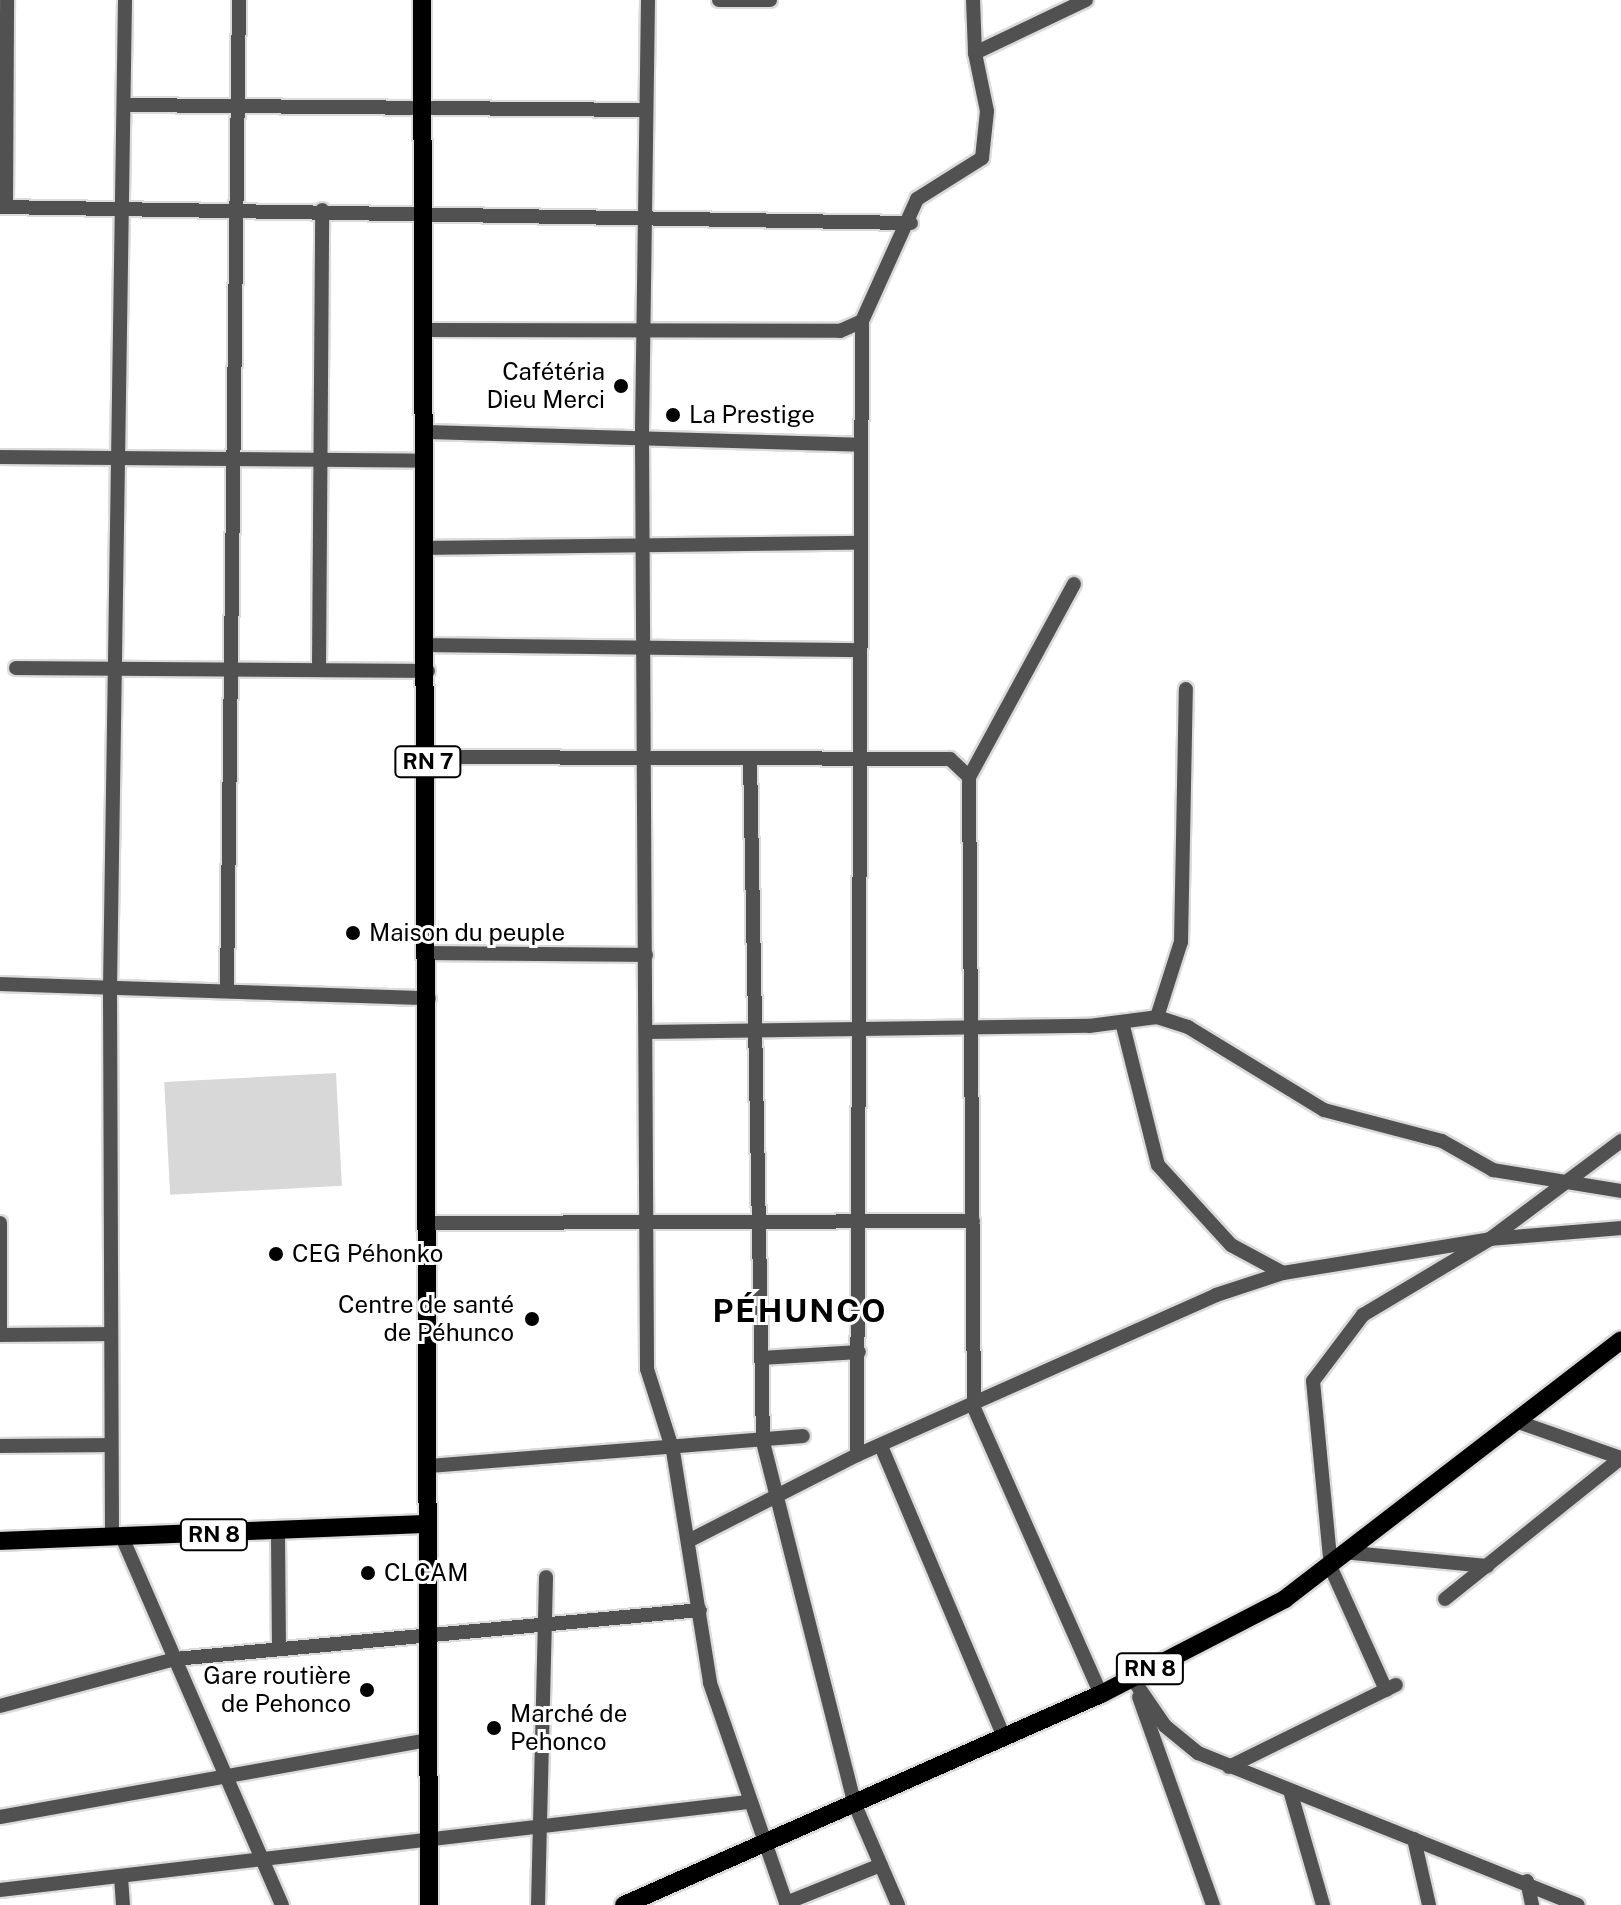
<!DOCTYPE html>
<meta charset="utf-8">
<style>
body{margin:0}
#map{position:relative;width:1621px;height:1905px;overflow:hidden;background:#fff;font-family:"Public Sans",sans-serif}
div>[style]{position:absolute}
.green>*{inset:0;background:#d8d8d8;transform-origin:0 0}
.roads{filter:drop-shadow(2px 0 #dbdbdb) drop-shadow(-2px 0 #dbdbdb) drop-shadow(0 2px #dbdbdb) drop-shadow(0 -2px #dbdbdb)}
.minor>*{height:14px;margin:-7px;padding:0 7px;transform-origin:7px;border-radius:7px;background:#515151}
.major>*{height:18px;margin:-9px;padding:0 9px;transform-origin:9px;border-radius:9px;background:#000}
.dots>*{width:22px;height:22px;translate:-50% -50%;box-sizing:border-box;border:4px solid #fff;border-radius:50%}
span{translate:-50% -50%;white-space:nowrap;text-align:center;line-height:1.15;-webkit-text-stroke:6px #fff;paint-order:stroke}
.shield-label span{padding:2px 6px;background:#fff;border:2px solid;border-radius:6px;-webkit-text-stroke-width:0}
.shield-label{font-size:22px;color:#000;font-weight:700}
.poi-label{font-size:24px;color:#000}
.right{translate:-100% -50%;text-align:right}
.left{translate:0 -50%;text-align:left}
.district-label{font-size:32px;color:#000;font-weight:700;letter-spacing:2px}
</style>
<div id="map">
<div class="green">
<i style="left:336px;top:1073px;width:113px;height:172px;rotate:87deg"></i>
</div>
<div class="roads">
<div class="minor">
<i style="left:648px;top:0;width:438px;rotate:90.8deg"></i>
<i style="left:642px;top:438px;width:931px;rotate:89.69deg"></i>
<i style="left:647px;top:1369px;width:86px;rotate:72.4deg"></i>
<i style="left:673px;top:1451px;width:235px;rotate:80.9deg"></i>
<i style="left:710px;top:1683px;width:235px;rotate:70.9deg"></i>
<i style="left:719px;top:0;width:51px"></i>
<i style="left:973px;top:0;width:53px;rotate:87.8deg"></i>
<i style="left:124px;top:105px;width:522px;rotate:0.55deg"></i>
<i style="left:0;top:207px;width:911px;rotate:1.01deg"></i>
<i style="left:6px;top:207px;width:207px;rotate:-89.7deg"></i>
<i style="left:425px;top:330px;width:415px;rotate:0.1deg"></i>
<i style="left:840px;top:331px;width:24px;rotate:-24deg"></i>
<i style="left:426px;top:432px;width:435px;rotate:1.7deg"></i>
<i style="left:0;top:457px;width:426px;rotate:0.5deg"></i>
<i style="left:427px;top:548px;width:433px;rotate:-0.7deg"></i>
<i style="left:1074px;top:584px;width:220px;rotate:118.5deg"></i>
<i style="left:969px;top:777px;width:631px;rotate:89.55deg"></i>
<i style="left:974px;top:1408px;width:313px;rotate:66.1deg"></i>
<i style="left:428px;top:645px;width:431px;rotate:0.7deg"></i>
<i style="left:16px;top:668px;width:412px;rotate:0.4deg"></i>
<i style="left:319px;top:669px;width:459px;rotate:-89.6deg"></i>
<i style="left:428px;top:757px;width:522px;rotate:0.22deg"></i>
<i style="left:950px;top:759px;width:26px;rotate:43deg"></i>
<i style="left:750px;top:758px;width:684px;rotate:88.91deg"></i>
<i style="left:763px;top:1442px;width:374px;rotate:75.8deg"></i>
<i style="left:855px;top:1805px;width:109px;rotate:66.7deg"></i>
<i style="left:429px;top:953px;width:217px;rotate:0.5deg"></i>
<i style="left:0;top:984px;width:429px;rotate:1.9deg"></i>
<i style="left:227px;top:991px;width:991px;rotate:-89.31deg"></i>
<i style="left:1157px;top:1017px;width:79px;rotate:-72.3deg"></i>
<i style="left:1181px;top:942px;width:253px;rotate:-88.9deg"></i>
<i style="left:1122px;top:1022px;width:147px;rotate:75.9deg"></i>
<i style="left:1158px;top:1165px;width:108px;rotate:47.6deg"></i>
<i style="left:1231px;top:1245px;width:59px;rotate:28.3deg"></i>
<i style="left:646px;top:1032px;width:443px;rotate:-0.8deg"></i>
<i style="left:1089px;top:1026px;width:69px;rotate:-7.5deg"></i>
<i style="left:1157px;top:1017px;width:33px;rotate:18deg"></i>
<i style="left:1188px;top:1027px;width:159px;rotate:31.4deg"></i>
<i style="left:1324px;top:1110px;width:122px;rotate:14.7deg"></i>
<i style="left:1442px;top:1141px;width:59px;rotate:29.6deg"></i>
<i style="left:1493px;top:1170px;width:130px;rotate:9.3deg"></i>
<i style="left:0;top:1223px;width:112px;rotate:90deg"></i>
<i style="left:430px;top:1223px;width:543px;rotate:-0.21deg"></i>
<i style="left:0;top:1335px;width:111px;rotate:-0.5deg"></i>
<i style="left:761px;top:1358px;width:98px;rotate:-3.5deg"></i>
<i style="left:1521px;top:1423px;width:106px;rotate:19.3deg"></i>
<i style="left:0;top:1446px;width:111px;rotate:-0.5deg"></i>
<i style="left:881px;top:1446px;width:316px;rotate:67.1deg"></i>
<i style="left:857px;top:1455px;width:1134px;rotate:-89.75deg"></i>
<i style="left:862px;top:321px;width:134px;rotate:-65.7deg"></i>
<i style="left:917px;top:199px;width:77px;rotate:-32.2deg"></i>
<i style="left:982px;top:158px;width:47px;rotate:-83.9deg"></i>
<i style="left:987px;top:111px;width:59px;rotate:-101.7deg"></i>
<i style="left:975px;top:53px;width:123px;rotate:-25.5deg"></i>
<i style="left:430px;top:1466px;width:374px;rotate:-4.6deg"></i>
<i style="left:278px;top:1535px;width:114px;rotate:89.5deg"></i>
<i style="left:112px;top:1537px;width:549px;rotate:-90.21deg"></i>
<i style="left:110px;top:988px;width:988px;rotate:-89.13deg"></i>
<i style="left:122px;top:1537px;width:401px;rotate:66.5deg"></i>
<i style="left:690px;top:1540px;width:187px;rotate:-27deg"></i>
<i style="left:857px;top:1455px;width:393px;rotate:-24deg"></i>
<i style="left:1216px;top:1295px;width:71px;rotate:-18.2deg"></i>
<i style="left:1283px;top:1273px;width:210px;rotate:-9.3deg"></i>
<i style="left:1490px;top:1239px;width:131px;rotate:-4.8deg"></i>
<i style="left:1352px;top:1553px;width:136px;rotate:5.5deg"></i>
<i style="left:1445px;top:1599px;width:226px;rotate:-38.7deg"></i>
<i style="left:1132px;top:1678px;width:58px;rotate:55.5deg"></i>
<i style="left:1165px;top:1726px;width:43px;rotate:39.3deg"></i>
<i style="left:1198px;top:1753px;width:409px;rotate:21.8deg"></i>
<i style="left:1386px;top:1690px;width:134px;rotate:-114.3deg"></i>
<i style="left:1331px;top:1568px;width:188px;rotate:-95.5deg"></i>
<i style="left:1313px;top:1381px;width:83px;rotate:-52.9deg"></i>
<i style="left:1363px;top:1315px;width:148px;rotate:-30.9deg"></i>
<i style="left:1490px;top:1239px;width:164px;rotate:-36.8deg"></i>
<i style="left:1139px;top:1697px;width:221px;rotate:70.4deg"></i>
<i style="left:0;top:1706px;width:181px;rotate:-15deg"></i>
<i style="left:175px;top:1659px;width:527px;rotate:-5.33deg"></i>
<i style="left:1229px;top:1767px;width:186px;rotate:-26.2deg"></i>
<i style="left:1291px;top:1794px;width:116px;rotate:73.9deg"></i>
<i style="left:0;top:1817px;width:437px;rotate:-10.2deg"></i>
<i style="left:1414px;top:1839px;width:68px;rotate:77.2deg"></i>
<i style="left:121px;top:1877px;width:28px;rotate:86deg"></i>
<i style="left:1527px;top:1881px;width:25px;rotate:78deg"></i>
<i style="left:0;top:1890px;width:753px;rotate:-6.71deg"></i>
<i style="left:786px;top:1903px;width:102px;rotate:-21.8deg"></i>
<i style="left:538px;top:1905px;width:328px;rotate:-88.6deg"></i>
</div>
<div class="major">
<i style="left:422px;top:0;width:1905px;rotate:89.79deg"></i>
<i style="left:0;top:1541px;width:428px;rotate:-2.3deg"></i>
<i style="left:624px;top:1905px;width:522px;rotate:-23.86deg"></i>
<i style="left:1101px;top:1694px;width:207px;rotate:-27.3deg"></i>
<i style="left:1285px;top:1599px;width:424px;rotate:-37.6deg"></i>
</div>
</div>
<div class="dots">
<i style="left:621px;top:386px;background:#000"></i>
<i style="left:673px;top:415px;background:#000"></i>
<i style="left:353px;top:933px;background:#000"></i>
<i style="left:276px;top:1254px;background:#000"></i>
<i style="left:532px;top:1319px;background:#000"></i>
<i style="left:368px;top:1573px;background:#000"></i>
<i style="left:367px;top:1690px;background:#000"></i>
<i style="left:494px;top:1728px;background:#000"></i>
</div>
<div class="shield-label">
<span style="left:428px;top:762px">RN 7</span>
<span style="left:214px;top:1535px">RN 8</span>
<span style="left:1150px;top:1669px">RN 8</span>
</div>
<div class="poi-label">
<span class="right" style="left:605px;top:386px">Cafétéria<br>Dieu Merci</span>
<span class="left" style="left:689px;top:415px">La Prestige</span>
<span class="left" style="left:369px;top:933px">Maison du peuple</span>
<span class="left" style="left:292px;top:1254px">CEG Péhonko</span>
<span class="right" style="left:514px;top:1319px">Centre de santé<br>de Péhunco</span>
<span class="left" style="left:384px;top:1573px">CLCAM</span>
<span class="right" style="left:351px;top:1690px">Gare routière<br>de Pehonco</span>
<span class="left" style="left:510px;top:1728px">Marché de<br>Pehonco</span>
</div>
<div class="district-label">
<span style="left:800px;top:1311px">PÉHUNCO</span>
</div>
</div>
